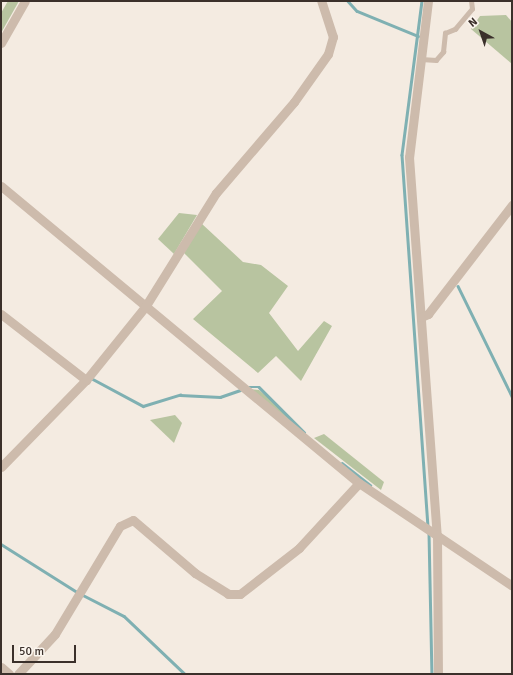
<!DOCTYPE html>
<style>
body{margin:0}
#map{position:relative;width:513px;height:675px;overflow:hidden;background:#f4ebe1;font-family:Signika,sans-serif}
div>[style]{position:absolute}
.green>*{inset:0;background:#b8c4a0}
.stream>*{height:2.5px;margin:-1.25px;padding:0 1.25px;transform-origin:1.25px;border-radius:1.25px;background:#7fb0b2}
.lane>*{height:4.5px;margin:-2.25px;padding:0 2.25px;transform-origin:2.25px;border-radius:2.25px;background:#cdbbac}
.street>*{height:9px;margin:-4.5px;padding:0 4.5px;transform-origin:4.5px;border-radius:4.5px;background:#cdbbac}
span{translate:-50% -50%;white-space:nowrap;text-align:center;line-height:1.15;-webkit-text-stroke:3px #fbf5ee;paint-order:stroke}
.frame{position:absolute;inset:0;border:2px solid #3b302b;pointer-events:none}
.north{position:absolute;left:461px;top:12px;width:40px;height:40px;-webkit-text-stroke:3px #fbf5ee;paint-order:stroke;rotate:320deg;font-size:11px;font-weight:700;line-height:16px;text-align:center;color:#3b302b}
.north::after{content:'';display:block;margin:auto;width:14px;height:18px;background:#3b302b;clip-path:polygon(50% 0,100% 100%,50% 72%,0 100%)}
.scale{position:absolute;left:12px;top:645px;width:64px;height:18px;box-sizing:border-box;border:2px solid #3b302b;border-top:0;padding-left:5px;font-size:12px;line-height:14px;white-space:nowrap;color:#3b302b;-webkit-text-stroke:3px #fbf5ee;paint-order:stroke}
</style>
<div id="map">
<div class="green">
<i style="clip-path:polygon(8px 1px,19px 1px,1px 33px,1px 13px)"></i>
<i style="clip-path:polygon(506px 15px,512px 22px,512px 64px,471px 29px,480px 16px)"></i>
<i style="clip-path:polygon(179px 213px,197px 215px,174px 254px,158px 239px)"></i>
<i style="clip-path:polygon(201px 223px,243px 262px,261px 265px,288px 286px,269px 313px,298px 351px,324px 321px,332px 326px,301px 381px,276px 356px,258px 373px,193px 319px,222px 291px,184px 253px)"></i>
<i style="clip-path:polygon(250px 389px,259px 390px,275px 403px,301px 431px)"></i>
<i style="clip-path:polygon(175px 415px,182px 423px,174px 443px,150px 420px)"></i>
<i style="clip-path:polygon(324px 434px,384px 482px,381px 490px,314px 438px)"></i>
</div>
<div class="stream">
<i style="left:348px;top:1px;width:13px;rotate:48deg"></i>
<i style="left:357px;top:11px;width:66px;rotate:22.3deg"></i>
<i style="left:422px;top:1px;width:155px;rotate:97.4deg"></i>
<i style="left:402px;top:155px;width:372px;rotate:86deg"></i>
<i style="left:458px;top:286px;width:123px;rotate:63.9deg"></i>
<i style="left:91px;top:378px;width:59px;rotate:28.3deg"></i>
<i style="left:143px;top:406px;width:39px;rotate:-17deg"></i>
<i style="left:180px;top:395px;width:40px;rotate:2.9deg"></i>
<i style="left:220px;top:397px;width:21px;rotate:-19deg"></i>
<i style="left:248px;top:387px;width:11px"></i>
<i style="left:259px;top:387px;width:64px;rotate:45deg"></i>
<i style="left:342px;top:463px;width:36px;rotate:38deg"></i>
<i style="left:429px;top:533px;width:141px;rotate:88.8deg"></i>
<i style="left:1px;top:544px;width:90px;rotate:32.3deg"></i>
<i style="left:81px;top:594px;width:48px;rotate:27.1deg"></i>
<i style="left:124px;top:616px;width:84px;rotate:43.6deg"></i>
</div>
<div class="lane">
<i style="left:421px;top:59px;width:15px;rotate:4deg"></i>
<i style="left:436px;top:60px;width:11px;rotate:-49deg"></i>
<i style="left:443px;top:52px;width:19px;rotate:-84deg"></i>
<i style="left:445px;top:33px;width:11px;rotate:-22deg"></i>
<i style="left:455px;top:29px;width:26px;rotate:-50deg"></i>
<i style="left:472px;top:9px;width:8px;rotate:-97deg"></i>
</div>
<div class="street">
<i style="left:428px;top:1px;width:157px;rotate:96.9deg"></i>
<i style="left:409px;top:157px;width:379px;rotate:85.8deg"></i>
<i style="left:437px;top:535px;width:139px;rotate:89.6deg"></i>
<i style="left:1px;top:43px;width:48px;rotate:-60.3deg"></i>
<i style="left:1px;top:186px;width:465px;rotate:39.7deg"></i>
<i style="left:359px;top:483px;width:184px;rotate:33.9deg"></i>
<i style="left:1px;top:314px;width:108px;rotate:37.8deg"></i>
<i style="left:421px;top:317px;width:8px;rotate:-23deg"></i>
<i style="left:428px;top:314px;width:138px;rotate:-52.4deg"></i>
<i style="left:1px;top:467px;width:122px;rotate:-45.7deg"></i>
<i style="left:86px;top:380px;width:94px;rotate:-51.1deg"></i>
<i style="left:145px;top:307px;width:134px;rotate:-58.1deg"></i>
<i style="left:216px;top:193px;width:120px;rotate:-49.4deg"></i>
<i style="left:294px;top:102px;width:59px;rotate:-54.7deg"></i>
<i style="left:328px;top:54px;width:18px;rotate:-74deg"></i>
<i style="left:333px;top:37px;width:38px;rotate:-108deg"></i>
<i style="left:1px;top:667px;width:11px;rotate:41deg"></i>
<i style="left:18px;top:674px;width:54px;rotate:-47.2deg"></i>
<i style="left:55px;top:634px;width:126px;rotate:-59deg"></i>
<i style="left:120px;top:526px;width:14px;rotate:-25deg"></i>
<i style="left:133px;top:520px;width:82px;rotate:40.5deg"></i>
<i style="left:195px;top:573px;width:39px;rotate:32deg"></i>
<i style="left:228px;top:594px;width:12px"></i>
<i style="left:240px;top:594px;width:75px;rotate:-37.9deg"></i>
<i style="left:299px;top:548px;width:88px;rotate:-47.3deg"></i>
</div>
<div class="frame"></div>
<div class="north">N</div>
<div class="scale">50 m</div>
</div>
